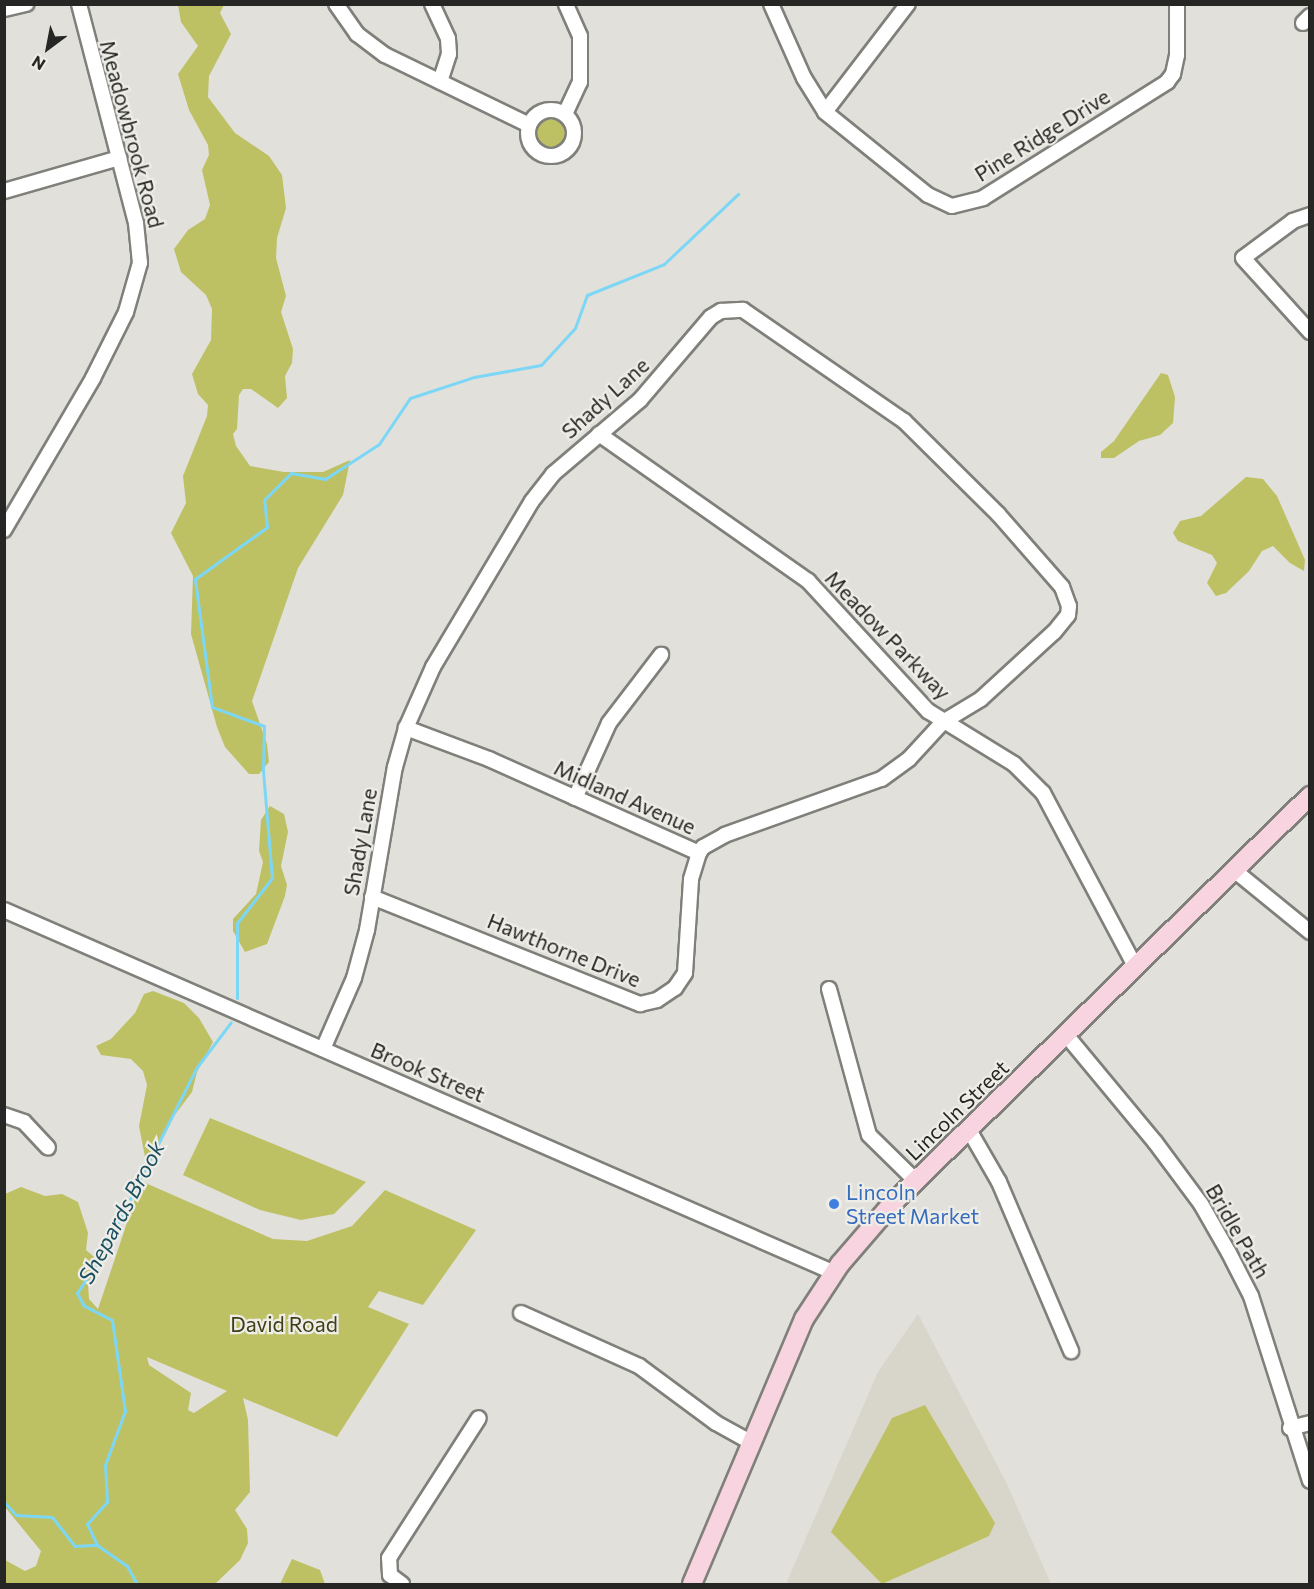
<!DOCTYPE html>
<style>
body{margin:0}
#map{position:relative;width:1314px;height:1589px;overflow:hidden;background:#e1e0db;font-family:Commissioner,sans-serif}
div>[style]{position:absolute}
.built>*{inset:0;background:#d8d5ca}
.green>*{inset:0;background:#bec163}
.round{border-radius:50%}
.stream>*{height:3px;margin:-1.5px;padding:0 1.5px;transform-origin:1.5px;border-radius:1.5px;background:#7cd7f6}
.roads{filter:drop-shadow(2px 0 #80807b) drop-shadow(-2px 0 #80807b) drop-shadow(0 2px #80807b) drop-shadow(0 -2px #80807b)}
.minor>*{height:14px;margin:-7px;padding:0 7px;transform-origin:7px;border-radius:7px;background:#fff}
.minor>.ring{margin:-7px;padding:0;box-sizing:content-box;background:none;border:14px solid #fff;border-radius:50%}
.major>*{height:18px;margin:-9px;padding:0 9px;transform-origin:9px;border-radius:9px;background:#f8d3e0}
.dots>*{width:16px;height:16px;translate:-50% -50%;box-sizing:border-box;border:3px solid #eeede8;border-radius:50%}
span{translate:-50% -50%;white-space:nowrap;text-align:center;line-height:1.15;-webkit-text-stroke:4.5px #eeede8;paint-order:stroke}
.street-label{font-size:21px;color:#262624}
.shop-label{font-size:21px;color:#366cbe}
.left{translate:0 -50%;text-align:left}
.park-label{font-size:21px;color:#3e3f16}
.water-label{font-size:22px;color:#1b4f5f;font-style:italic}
.frame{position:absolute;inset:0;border:6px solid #262624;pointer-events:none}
.north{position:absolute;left:18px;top:18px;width:60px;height:60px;-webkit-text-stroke:4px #eeede8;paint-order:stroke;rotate:212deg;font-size:16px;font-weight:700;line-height:24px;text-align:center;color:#262624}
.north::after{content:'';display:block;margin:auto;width:21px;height:27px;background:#262624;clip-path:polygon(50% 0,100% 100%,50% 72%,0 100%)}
</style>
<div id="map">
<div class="built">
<i style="clip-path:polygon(918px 1314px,1007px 1484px,1051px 1584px,786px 1584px,878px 1372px)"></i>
</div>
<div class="green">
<i style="clip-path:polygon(178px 5px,224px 5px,220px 13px,231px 34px,209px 76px,208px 97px,235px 133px,269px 156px,282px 175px,286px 208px,277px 238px,276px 258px,286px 296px,281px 312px,293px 349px,292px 363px,285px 376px,287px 398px,278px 408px,251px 389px,243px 389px,239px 395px,237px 429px,233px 434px,236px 446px,250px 466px,284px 472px,323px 472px,350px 460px,343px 495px,298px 568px,252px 701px,267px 744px,269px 762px,259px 774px,249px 774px,225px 747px,217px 727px,191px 634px,193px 576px,171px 533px,186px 503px,183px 476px,207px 416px,208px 405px,198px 394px,192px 374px,211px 340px,212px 309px,206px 295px,181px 272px,174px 249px,188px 230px,205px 219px,210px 205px,202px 170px,209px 155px,208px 145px,189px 110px,178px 74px,198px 46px,181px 22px)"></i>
<i class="round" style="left:535px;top:117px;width:34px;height:34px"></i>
<i style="clip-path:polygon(1161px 373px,1168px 375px,1175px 397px,1173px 423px,1160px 435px,1139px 441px,1114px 458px,1101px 458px,1101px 452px,1114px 441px)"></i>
<i style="clip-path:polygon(1246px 477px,1263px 479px,1277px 496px,1305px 560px,1304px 571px,1290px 563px,1273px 546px,1262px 551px,1249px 571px,1226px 593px,1216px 596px,1207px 583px,1217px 563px,1212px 555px,1178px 541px,1173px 533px,1180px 521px,1201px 516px)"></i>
<i style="clip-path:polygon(270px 806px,284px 814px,288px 832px,281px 866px,287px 885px,285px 896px,267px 944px,245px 952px,233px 931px,233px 919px,256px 894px,263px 862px,259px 851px,261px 820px)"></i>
<i style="clip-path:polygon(153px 991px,184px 1003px,199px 1018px,213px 1042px,197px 1072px,192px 1092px,174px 1116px,154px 1156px,145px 1157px,139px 1126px,147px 1085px,143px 1071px,131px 1059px,101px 1055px,96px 1046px,111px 1039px,135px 1013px,144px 994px)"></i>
<i style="clip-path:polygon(210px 1118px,342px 1172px,366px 1182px,334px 1214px,301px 1220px,260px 1210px,183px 1175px)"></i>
<i style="clip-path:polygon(evenodd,141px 1181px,273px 1239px,307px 1241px,352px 1226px,385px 1190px,476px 1230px,423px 1305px,379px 1291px,368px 1307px,409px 1324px,337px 1437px,243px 1398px,248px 1420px,250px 1492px,235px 1510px,247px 1529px,248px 1543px,240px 1560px,215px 1584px,5px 1584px,5px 1560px,25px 1571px,36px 1566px,41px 1551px,5px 1507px,5px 1194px,21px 1187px,45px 1196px,62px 1194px,78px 1202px,88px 1233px,86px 1250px,100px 1262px,88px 1284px,89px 1299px,98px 1309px,141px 1181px,147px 1357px,227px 1391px,194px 1413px,188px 1410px,191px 1393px,149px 1365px,147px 1357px)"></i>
<i style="clip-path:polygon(925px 1405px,995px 1523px,989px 1536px,882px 1584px,831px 1532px,892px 1418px)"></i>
<i style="clip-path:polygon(292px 1559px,320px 1570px,325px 1584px,280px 1584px)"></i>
</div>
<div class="stream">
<i style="left:237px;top:998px;width:75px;rotate:-90deg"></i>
<i style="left:237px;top:923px;width:57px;rotate:-52.1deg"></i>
<i style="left:272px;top:878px;width:108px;rotate:-94.8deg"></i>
<i style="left:263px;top:770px;width:44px;rotate:-88.7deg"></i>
<i style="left:264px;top:726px;width:55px;rotate:-159.9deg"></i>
<i style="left:212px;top:707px;width:129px;rotate:-97.6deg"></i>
<i style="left:195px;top:579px;width:89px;rotate:-35.8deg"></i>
<i style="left:267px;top:527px;width:27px;rotate:-96deg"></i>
<i style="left:264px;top:500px;width:38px;rotate:-45deg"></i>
<i style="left:291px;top:473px;width:35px;rotate:10deg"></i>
<i style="left:325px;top:479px;width:64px;rotate:-32.9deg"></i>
<i style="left:379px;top:444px;width:55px;rotate:-56deg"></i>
<i style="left:410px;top:398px;width:67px;rotate:-18.2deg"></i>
<i style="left:474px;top:377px;width:68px;rotate:-10.2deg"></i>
<i style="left:541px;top:365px;width:50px;rotate:-47.4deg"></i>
<i style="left:575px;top:328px;width:35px;rotate:-70deg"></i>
<i style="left:587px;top:295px;width:83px;rotate:-21.9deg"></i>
<i style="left:664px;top:264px;width:102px;rotate:-43.4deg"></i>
<i style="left:4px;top:1502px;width:18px;rotate:47deg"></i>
<i style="left:16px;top:1515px;width:36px;rotate:3deg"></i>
<i style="left:52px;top:1517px;width:37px;rotate:52deg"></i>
<i style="left:75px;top:1546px;width:22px;rotate:-3deg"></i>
<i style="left:137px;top:1584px;width:21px;rotate:-119deg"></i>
<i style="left:127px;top:1566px;width:37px;rotate:-145deg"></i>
<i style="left:97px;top:1545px;width:23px;rotate:-115deg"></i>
<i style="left:87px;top:1524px;width:30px;rotate:-48deg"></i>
<i style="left:107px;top:1502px;width:37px;rotate:-93deg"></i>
<i style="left:105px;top:1465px;width:58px;rotate:-69.7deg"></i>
<i style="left:125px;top:1411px;width:92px;rotate:-98.1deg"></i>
<i style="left:112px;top:1320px;width:31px;rotate:-153deg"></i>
<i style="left:84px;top:1306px;width:15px;rotate:-118deg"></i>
<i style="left:77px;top:1293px;width:40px;rotate:-56deg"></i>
<i style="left:99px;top:1260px;width:216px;rotate:-63.1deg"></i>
<i style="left:197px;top:1067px;width:56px;rotate:-52.9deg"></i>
</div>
<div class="roads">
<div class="minor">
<i style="left:336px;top:4px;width:37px;rotate:55deg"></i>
<i style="left:357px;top:34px;width:35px;rotate:37deg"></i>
<i style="left:385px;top:55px;width:160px;rotate:25.9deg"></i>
<i style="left:432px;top:4px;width:38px;rotate:65deg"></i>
<i style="left:448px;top:39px;width:15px;rotate:86deg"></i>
<i style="left:449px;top:54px;width:29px;rotate:108deg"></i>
<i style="left:771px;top:4px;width:81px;rotate:66deg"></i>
<i style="left:804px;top:78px;width:40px;rotate:58deg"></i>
<i style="left:825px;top:112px;width:132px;rotate:38.9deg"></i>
<i style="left:928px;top:195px;width:26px;rotate:25deg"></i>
<i style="left:952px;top:206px;width:32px;rotate:-14deg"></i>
<i style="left:983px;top:198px;width:218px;rotate:-32.2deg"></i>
<i style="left:1167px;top:82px;width:10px;rotate:-53deg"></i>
<i style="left:1173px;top:74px;width:19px;rotate:-78deg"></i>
<i style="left:1177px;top:55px;width:51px;rotate:-90deg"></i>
<i style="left:4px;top:9px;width:23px;rotate:-13deg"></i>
<i style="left:1303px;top:23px;width:10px;rotate:-45deg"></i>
<i class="ring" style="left:528px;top:110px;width:32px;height:32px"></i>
<i style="left:825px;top:112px;width:136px;rotate:-52.5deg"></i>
<i style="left:565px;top:114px;width:35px;rotate:-65deg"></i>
<i style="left:580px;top:82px;width:46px;rotate:-90deg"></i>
<i style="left:580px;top:36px;width:35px;rotate:-114deg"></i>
<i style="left:4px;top:191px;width:120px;rotate:-16deg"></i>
<i style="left:1310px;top:215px;width:18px;rotate:161deg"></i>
<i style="left:1293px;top:221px;width:62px;rotate:143.5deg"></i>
<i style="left:1243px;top:258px;width:100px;rotate:47.8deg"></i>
<i style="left:599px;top:434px;width:256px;rotate:35.1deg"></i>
<i style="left:808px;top:581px;width:177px;rotate:47.3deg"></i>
<i style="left:928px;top:711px;width:101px;rotate:31.6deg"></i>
<i style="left:1014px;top:764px;width:41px;rotate:45deg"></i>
<i style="left:1043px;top:793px;width:198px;rotate:62deg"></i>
<i style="left:4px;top:530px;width:176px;rotate:-59.6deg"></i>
<i style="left:93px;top:378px;width:74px;rotate:-63.4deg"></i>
<i style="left:126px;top:312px;width:51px;rotate:-74.1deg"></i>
<i style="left:140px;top:263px;width:40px;rotate:-95.7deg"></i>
<i style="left:136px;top:223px;width:226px;rotate:-104.6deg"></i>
<i style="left:575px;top:798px;width:82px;rotate:-65.6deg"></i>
<i style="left:609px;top:723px;width:86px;rotate:-52.6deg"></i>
<i style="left:1234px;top:870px;width:98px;rotate:39.2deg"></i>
<i style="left:372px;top:897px;width:289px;rotate:21.8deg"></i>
<i style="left:640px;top:1004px;width:17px;rotate:-13deg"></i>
<i style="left:657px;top:1000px;width:22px;rotate:-34deg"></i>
<i style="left:675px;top:988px;width:18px;rotate:-56deg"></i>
<i style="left:685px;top:973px;width:94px;rotate:-86.3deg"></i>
<i style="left:691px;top:879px;width:27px;rotate:-73deg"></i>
<i style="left:4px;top:910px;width:907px;rotate:23.6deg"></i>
<i style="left:829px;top:989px;width:151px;rotate:74.7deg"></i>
<i style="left:869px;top:1135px;width:66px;rotate:44.4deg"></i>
<i style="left:1067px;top:1036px;width:138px;rotate:50.3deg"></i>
<i style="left:1155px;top:1142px;width:77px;rotate:53.4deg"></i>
<i style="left:1201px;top:1204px;width:56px;rotate:60.3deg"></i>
<i style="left:1229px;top:1253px;width:48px;rotate:62.9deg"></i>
<i style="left:1251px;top:1296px;width:194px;rotate:72.3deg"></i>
<i style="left:323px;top:1049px;width:77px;rotate:-66.4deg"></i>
<i style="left:354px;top:978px;width:50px;rotate:-74.8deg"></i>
<i style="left:367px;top:930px;width:165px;rotate:-80.3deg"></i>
<i style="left:395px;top:767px;width:41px;rotate:-74.2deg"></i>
<i style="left:406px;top:728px;width:67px;rotate:-66.1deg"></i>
<i style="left:433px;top:667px;width:193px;rotate:-59.2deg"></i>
<i style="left:532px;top:501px;width:34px;rotate:-52deg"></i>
<i style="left:553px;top:474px;width:114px;rotate:-40.4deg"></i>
<i style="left:640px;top:400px;width:109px;rotate:-49.5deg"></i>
<i style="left:711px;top:317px;width:12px;rotate:-31deg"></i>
<i style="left:721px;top:311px;width:22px;rotate:-3deg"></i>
<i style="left:743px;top:310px;width:196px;rotate:34.6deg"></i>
<i style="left:904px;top:421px;width:132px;rotate:44.7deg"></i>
<i style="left:998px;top:514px;width:97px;rotate:48.8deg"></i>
<i style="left:1062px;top:587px;width:20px;rotate:70deg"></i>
<i style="left:1069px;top:606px;width:9px;rotate:96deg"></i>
<i style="left:1068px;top:615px;width:22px;rotate:129deg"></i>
<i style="left:1054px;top:632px;width:99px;rotate:137.5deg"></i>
<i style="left:981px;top:699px;width:44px;rotate:148.8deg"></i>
<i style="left:943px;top:722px;width:50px;rotate:132.6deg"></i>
<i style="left:909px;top:759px;width:34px;rotate:144deg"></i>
<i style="left:881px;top:779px;width:166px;rotate:160.3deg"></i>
<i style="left:725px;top:835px;width:25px;rotate:151deg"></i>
<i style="left:703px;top:847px;width:7px;rotate:124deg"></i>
<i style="left:699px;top:853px;width:230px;rotate:-155.9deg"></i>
<i style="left:489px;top:759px;width:89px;rotate:-159.5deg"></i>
<i style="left:4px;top:1115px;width:21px;rotate:19deg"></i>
<i style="left:24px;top:1122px;width:35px;rotate:47deg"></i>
<i style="left:969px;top:1130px;width:60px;rotate:60deg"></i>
<i style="left:999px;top:1182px;width:184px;rotate:66.9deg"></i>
<i style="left:521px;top:1313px;width:129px;rotate:24.2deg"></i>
<i style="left:639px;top:1366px;width:96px;rotate:36.5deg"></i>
<i style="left:716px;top:1423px;width:38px;rotate:29deg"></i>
<i style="left:1290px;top:1428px;width:21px;rotate:-14deg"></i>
<i style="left:402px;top:1584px;width:15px;rotate:-143deg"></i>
<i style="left:390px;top:1575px;width:17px;rotate:-93deg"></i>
<i style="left:389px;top:1558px;width:166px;rotate:-57.3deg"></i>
</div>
<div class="major">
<i style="left:692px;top:1584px;width:288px;rotate:-67.1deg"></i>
<i style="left:804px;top:1319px;width:66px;rotate:-56.8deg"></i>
<i style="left:840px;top:1264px;width:78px;rotate:-49.2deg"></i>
<i style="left:891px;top:1205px;width:586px;rotate:-44.31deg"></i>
</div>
</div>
<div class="dots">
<i style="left:834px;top:1204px;background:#3f7fe0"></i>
</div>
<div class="street-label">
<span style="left:132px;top:134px;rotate:75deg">Meadowbrook Road</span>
<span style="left:1042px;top:135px;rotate:-32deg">Pine Ridge Drive</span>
<span style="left:605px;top:398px;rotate:-42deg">Shady Lane</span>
<span style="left:888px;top:635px;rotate:46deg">Meadow Parkway</span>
<span style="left:625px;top:797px;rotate:24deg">Midland Avenue</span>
<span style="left:360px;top:842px;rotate:-80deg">Shady Lane</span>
<span style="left:564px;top:950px;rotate:22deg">Hawthorne Drive</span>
<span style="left:428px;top:1072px;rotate:23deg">Brook Street</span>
<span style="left:957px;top:1110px;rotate:-44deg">Lincoln Street</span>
<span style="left:1238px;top:1231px;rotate:60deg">Bridle Path</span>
</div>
<div class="shop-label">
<span class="left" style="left:846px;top:1204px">Lincoln<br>Street Market</span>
</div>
<div class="park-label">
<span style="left:284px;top:1324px">David Road</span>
</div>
<div class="water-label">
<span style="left:121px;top:1212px;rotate:-62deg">Shepards Brook</span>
</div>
<div class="frame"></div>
<div class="north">N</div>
</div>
